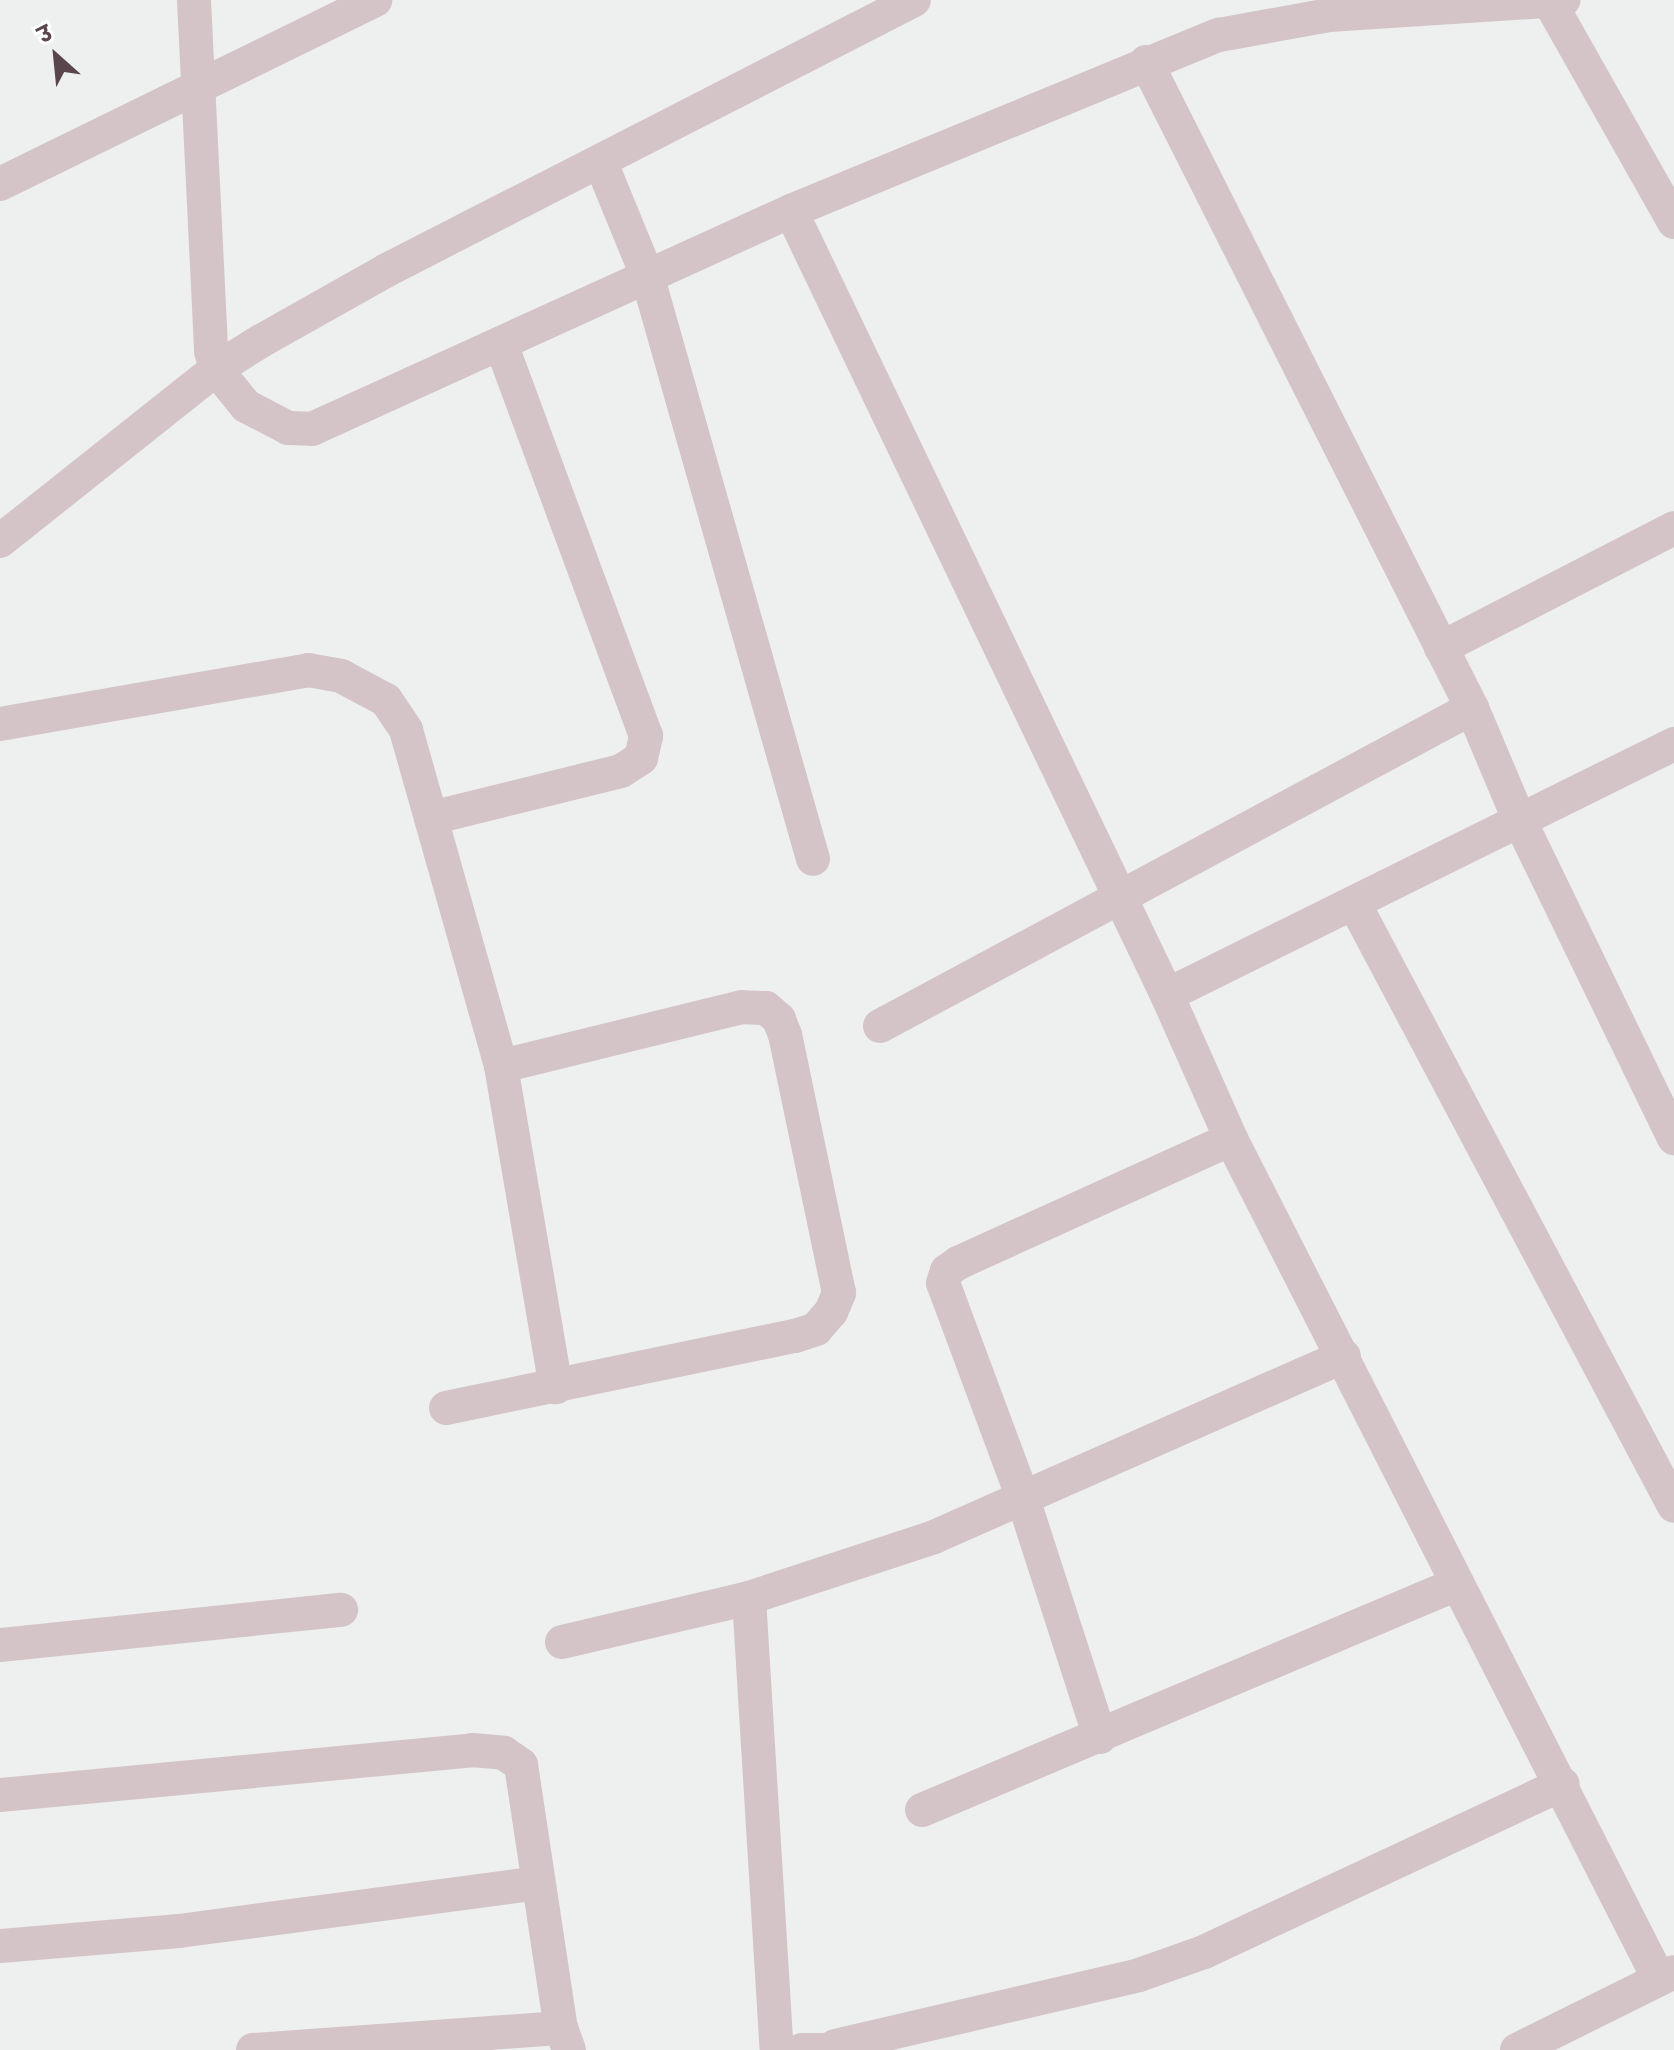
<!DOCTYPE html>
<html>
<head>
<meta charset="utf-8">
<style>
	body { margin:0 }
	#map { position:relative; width:1674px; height:2050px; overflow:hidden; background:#edf0ee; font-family:Poppins,"Noto Sans Devanagari",sans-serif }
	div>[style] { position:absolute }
	.minor>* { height:34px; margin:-17px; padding:0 17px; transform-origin:17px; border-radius:17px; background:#d4c4c7 }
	span { translate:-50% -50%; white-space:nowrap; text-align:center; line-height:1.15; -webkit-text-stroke:6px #fff; paint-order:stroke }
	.north { position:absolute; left:16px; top:16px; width:80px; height:80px; -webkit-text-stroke:6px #fff; paint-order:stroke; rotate:333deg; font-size:22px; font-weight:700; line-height:32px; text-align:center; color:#5a464a }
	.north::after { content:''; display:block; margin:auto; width:28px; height:36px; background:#5a464a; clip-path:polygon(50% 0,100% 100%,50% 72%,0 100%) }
</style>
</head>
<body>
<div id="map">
	<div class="minor">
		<i style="left:194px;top:0;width:351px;rotate:87.2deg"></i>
		<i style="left:211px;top:351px;width:19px;rotate:74deg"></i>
		<i style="left:216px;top:369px;width:48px;rotate:51deg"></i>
		<i style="left:246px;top:406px;width:47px;rotate:27.6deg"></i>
		<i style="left:288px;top:428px;width:24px;rotate:2deg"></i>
		<i style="left:312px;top:429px;width:526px;rotate:-24.47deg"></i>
		<i style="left:791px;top:211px;width:463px;rotate:-22.4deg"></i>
		<i style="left:1219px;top:35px;width:112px;rotate:-10.3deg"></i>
		<i style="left:1329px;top:15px;width:235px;rotate:-3.7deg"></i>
		<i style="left:1549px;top:1px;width:254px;rotate:60.5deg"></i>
		<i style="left:1146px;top:62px;width:724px;rotate:63.22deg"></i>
		<i style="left:1472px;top:708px;width:118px;rotate:67.1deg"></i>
		<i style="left:1518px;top:817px;width:357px;rotate:64.1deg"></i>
		<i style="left:601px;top:163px;width:121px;rotate:67.7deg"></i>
		<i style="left:647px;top:275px;width:607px;rotate:74.13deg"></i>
		<i style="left:0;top:184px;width:418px;rotate:-26.1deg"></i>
		<i style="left:791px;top:211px;width:870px;rotate:64.38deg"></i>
		<i style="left:1167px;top:995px;width:158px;rotate:66deg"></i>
		<i style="left:1231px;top:1139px;width:943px;rotate:63deg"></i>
		<i style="left:0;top:541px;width:276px;rotate:-38.5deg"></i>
		<i style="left:216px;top:369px;width:53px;rotate:-31.9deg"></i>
		<i style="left:261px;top:341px;width:145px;rotate:-29.4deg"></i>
		<i style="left:387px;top:270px;width:592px;rotate:-27.13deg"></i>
		<i style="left:1441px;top:648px;width:262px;rotate:-27.2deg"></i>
		<i style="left:0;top:724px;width:313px;rotate:-9.9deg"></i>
		<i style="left:308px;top:670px;width:34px;rotate:10deg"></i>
		<i style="left:341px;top:676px;width:51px;rotate:28.1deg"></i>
		<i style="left:386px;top:700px;width:36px;rotate:56deg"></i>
		<i style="left:406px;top:730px;width:349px;rotate:74.2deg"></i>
		<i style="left:501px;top:1066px;width:326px;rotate:80.3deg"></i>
		<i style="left:431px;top:818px;width:196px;rotate:-13.9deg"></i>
		<i style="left:621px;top:771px;width:24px;rotate:-33deg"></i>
		<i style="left:641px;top:758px;width:23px;rotate:-77deg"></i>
		<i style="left:646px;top:736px;width:418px;rotate:-110.3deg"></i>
		<i style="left:1355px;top:905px;width:680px;rotate:62.04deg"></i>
		<i style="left:1167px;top:995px;width:566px;rotate:-26.34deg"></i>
		<i style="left:880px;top:1026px;width:672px;rotate:-28.24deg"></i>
		<i style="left:446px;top:1408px;width:356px;rotate:-11.7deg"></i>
		<i style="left:795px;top:1336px;width:22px;rotate:-18deg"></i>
		<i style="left:816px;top:1329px;width:23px;rotate:-49deg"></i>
		<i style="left:831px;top:1312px;width:21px;rotate:-67deg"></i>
		<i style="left:839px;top:1293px;width:264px;rotate:-101.8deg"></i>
		<i style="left:785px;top:1035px;width:17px;rotate:-111deg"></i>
		<i style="left:779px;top:1019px;width:17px;rotate:-140deg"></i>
		<i style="left:766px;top:1008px;width:24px;rotate:-178deg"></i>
		<i style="left:742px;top:1007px;width:248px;rotate:166.2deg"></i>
		<i style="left:749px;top:1598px;width:453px;rotate:86.5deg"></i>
		<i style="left:562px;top:1642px;width:192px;rotate:-13.2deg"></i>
		<i style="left:749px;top:1598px;width:195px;rotate:-18.2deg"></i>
		<i style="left:934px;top:1537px;width:448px;rotate:-23.8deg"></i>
		<i style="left:0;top:1645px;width:343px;rotate:-5.9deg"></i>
		<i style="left:1100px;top:1737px;width:251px;rotate:-107.9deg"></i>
		<i style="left:1023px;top:1498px;width:229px;rotate:-110.4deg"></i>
		<i style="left:943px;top:1283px;width:13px;rotate:-72deg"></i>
		<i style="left:947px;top:1271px;width:14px;rotate:-36deg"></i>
		<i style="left:958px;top:1263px;width:300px;rotate:-24.4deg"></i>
		<i style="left:0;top:1795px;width:474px;rotate:-5.4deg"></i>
		<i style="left:472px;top:1750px;width:32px;rotate:5deg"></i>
		<i style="left:504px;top:1753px;width:21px;rotate:35deg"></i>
		<i style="left:521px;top:1765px;width:266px;rotate:81.4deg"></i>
		<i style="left:561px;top:2028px;width:23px;rotate:70deg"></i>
		<i style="left:922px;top:1810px;width:581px;rotate:-22.9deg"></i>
		<i style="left:0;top:1946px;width:180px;rotate:-4.8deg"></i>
		<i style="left:179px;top:1931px;width:362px;rotate:-7.6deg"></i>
		<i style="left:835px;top:2046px;width:312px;rotate:-13.1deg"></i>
		<i style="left:1139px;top:1975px;width:69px;rotate:-19.5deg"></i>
		<i style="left:1204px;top:1952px;width:396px;rotate:-25.1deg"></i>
		<i style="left:253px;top:2050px;width:309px;rotate:-4.1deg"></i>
		<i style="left:802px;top:2050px;width:33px"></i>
		<i style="left:1517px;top:2050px;width:175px;rotate:-26.4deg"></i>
	</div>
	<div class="north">उ</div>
</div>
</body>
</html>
